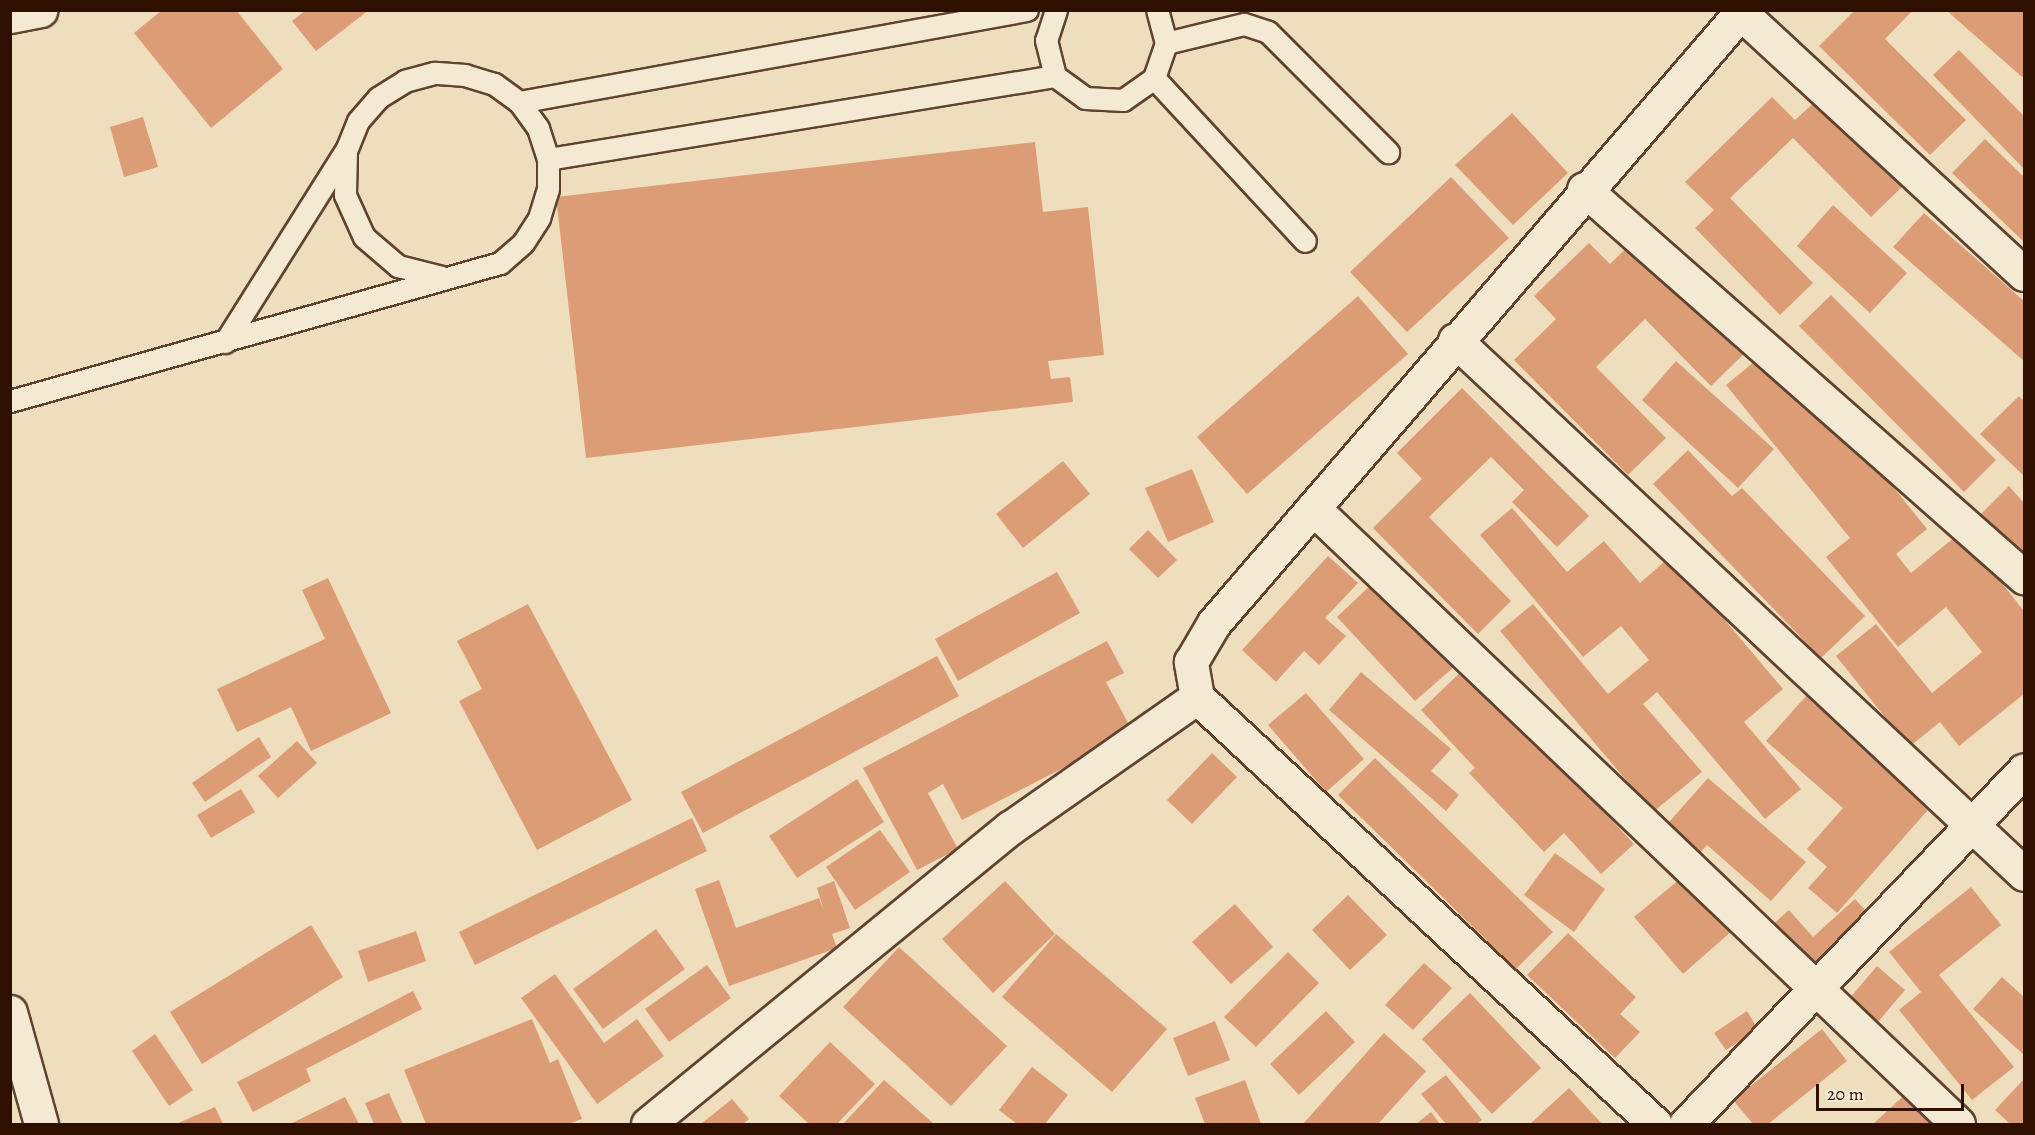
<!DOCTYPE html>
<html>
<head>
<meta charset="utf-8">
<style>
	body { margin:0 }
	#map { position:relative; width:2035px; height:1135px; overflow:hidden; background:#eedebd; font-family:Alegreya,serif }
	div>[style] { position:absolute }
	.building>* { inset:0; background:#dc9d76 }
	.roads { filter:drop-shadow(2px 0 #5f432f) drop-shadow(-2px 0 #5f432f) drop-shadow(0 2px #5f432f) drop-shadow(0 -2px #5f432f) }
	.lane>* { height:21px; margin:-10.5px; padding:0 10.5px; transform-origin:10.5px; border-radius:10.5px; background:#f4ead4 }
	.street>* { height:33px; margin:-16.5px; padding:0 16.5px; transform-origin:16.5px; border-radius:16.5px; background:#f4ead4 }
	span { translate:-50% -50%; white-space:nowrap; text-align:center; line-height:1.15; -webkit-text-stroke:5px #f4ead4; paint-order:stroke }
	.frame { position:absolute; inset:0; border:12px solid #2f0f00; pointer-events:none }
	.scale { position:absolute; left:1816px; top:1084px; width:148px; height:27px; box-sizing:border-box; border:3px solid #2f0f00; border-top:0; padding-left:8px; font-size:18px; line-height:21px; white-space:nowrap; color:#2f0f00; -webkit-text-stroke:4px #f4ead4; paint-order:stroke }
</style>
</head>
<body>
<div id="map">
	<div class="building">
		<i style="clip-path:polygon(162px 10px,236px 10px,283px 69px,211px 128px,134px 33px)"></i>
		<i style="clip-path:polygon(306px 10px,369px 10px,316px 51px,292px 21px)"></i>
		<i style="clip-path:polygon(1855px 10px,1913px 10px,1885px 39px,1966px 120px,1930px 155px,1819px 46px)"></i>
		<i style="clip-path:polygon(1946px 10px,2024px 10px,2024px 74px,2022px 77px)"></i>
		<i style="clip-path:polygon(1959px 50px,2024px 116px,2024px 169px,1933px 75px)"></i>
		<i style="clip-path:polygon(1772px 97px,1795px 120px,1820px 97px,1905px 184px,1871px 217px,1793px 138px,1730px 198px,1813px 283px,1780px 315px,1695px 228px,1714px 210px,1685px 182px)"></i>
		<i style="clip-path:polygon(1512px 113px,1568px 173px,1513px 225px,1455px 165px)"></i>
		<i style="clip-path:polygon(143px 117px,158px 167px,124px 177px,110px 127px)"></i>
		<i style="clip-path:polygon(1985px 139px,2024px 177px,2024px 242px,1952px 173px)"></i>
		<i style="clip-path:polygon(1035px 142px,1043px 212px,1088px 207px,1104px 355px,1048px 361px,1051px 379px,1070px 377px,1073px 402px,586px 458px,556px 197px)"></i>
		<i style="clip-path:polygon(1451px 177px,1509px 238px,1407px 332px,1350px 272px)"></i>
		<i style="clip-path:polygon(1833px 205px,1907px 273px,1870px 313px,1797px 246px)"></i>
		<i style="clip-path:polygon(1924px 213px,2024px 301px,2024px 361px,1893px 247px)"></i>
		<i style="clip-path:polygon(1642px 233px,1753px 345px,1711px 386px,1645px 319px,1596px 367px,1666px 438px,1628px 475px,1514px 360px,1556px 319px,1534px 296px,1589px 243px,1610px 264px)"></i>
		<i style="clip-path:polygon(1831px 295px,1996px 460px,1964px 492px,1799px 326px)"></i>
		<i style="clip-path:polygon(1358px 296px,1408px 354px,1247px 494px,1197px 437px)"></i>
		<i style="clip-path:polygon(1777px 343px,1927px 529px,1896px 554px,1911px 573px,1961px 532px,2024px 611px,2024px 694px,1959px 746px,1940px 722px,1909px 747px,1836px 656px,1876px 624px,1932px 693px,1982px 652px,1946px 607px,1898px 647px,1826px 557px,1850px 538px,1726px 385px)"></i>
		<i style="clip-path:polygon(1676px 361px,1774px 449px,1738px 488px,1642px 400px)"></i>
		<i style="clip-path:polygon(1462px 388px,1589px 516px,1557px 547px,1512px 502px,1524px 490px,1491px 457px,1429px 517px,1511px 601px,1478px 634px,1373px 528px,1422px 479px,1397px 453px)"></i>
		<i style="clip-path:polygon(2019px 396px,2024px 401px,2024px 476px,1980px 434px)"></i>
		<i style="clip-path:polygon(1688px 450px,1732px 496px,1742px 488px,1865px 616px,1821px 658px,1653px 484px)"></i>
		<i style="clip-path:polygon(1063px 461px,1090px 494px,1023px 548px,996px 514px)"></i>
		<i style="clip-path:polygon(1192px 469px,1214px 522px,1168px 542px,1145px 488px)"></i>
		<i style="clip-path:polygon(2009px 486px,2024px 503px,2024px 561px,1979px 516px)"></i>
		<i style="clip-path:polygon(1512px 508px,1567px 572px,1604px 541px,1640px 583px,1671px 556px,1783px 689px,1744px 722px,1801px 789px,1765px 819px,1657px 692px,1643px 704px,1702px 772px,1653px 812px,1500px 631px,1533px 604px,1608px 694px,1649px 660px,1621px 626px,1583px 657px,1480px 535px)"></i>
		<i style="clip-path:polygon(1148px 530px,1177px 560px,1158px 578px,1129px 549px)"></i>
		<i style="clip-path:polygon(1328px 556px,1358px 583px,1325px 618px,1346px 636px,1319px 665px,1304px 651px,1276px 682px,1242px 650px)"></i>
		<i style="clip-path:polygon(1057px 572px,1080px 613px,958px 681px,935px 639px)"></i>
		<i style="clip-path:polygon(328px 578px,391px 713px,311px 751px,291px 707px,237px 732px,217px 689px,325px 639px,302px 590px)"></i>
		<i style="clip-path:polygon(1376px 580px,1455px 666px,1415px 701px,1337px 617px)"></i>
		<i style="clip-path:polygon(528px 604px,632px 800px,537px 850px,459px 701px,482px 689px,457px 641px)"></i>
		<i style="clip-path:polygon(1107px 641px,1124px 673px,1106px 682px,1133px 732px,962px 820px,943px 784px,928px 793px,958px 849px,917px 870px,863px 768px)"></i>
		<i style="clip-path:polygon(937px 656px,959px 696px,703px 833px,681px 792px)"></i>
		<i style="clip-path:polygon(1467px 666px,1634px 844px,1601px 874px,1564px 833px,1544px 852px,1469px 773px,1475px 768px,1421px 710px)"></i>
		<i style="clip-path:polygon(1361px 672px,1451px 749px,1431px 771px,1459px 795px,1446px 811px,1329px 710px)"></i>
		<i style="clip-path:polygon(1306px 693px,1364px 759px,1326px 792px,1268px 725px)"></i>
		<i style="clip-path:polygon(1807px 695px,1935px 802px,1837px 913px,1808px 888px,1827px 867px,1807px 849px,1843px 808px,1766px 741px)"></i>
		<i style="clip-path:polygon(259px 737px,271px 757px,205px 802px,192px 783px)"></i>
		<i style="clip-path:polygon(297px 741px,317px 763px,278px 798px,258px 776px)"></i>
		<i style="clip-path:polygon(1212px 753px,1237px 777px,1192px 824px,1167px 800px)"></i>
		<i style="clip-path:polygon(1375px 758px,1553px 932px,1516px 969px,1338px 795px)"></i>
		<i style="clip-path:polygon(1708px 778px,1806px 862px,1771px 901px,1707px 845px,1695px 859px,1662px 830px)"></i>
		<i style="clip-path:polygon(857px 779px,884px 822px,797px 878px,769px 836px)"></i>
		<i style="clip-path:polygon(241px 789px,255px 812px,211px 838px,197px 815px)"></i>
		<i style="clip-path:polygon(692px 818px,707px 851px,475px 965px,459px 932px)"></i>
		<i style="clip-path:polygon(880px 830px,910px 872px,855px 910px,826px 867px)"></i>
		<i style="clip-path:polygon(1555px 853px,1605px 889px,1574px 932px,1524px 895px)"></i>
		<i style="clip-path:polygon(1686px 874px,1734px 929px,1683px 974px,1634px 917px)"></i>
		<i style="clip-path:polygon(719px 880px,736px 928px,819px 898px,824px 911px,817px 888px,834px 881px,850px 928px,832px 934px,837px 948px,729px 986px,695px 889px)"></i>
		<i style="clip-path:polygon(1005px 881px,1055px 934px,993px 993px,942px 939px)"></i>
		<i style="clip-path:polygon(1971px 887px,2001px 925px,1939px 975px,2014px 1067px,1972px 1100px,1899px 1010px,1921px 992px,1889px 952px)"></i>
		<i style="clip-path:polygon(1348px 895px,1387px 935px,1350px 970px,1312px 930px)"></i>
		<i style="clip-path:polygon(1855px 899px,1877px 923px,1816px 977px,1770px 927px,1789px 910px,1813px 937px)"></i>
		<i style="clip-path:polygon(1235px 904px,1273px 947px,1231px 984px,1192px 942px)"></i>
		<i style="clip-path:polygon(311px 925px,343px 977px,202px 1064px,170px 1012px)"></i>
		<i style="clip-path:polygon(656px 929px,685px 969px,603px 1029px,573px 989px)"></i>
		<i style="clip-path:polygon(416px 931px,426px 961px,368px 982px,358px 951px)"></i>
		<i style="clip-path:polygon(1568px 933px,1636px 997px,1620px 1014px,1640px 1032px,1615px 1058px,1527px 975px)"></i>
		<i style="clip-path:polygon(1056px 934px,1167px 1029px,1112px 1092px,1002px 997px)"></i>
		<i style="clip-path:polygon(899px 947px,1007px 1046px,951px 1106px,843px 1007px)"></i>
		<i style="clip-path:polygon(1288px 952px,1319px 983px,1256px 1047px,1224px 1017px)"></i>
		<i style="clip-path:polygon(1424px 963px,1452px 988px,1413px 1030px,1385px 1005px)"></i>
		<i style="clip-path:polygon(707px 965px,731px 998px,669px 1042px,645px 1009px)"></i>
		<i style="clip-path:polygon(1877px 966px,1905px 990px,1878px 1022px,1849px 999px)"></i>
		<i style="clip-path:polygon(555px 974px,604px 1043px,637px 1019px,664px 1056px,597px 1104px,521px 998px)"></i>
		<i style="clip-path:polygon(2002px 977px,2024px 997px,2024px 1055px,1973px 1009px)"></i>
		<i style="clip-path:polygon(413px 991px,422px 1009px,306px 1069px,311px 1081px,253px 1112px,237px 1082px)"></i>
		<i style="clip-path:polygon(1470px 993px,1541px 1068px,1492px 1114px,1422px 1039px)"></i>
		<i style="clip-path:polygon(1326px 1011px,1355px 1042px,1299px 1095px,1270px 1064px)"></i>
		<i style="clip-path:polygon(1747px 1011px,1758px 1029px,1726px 1050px,1714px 1033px)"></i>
		<i style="clip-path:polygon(532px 1019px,550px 1063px,558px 1059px,582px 1119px,568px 1124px,426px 1124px,404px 1070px)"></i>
		<i style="clip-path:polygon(1215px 1021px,1230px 1060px,1188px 1076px,1173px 1038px)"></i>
		<i style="clip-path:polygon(1822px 1029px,1847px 1061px,1768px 1124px,1753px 1124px,1733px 1100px)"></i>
		<i style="clip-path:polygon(1384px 1033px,1426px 1071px,1378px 1124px,1303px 1124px)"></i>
		<i style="clip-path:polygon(155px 1034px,193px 1090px,169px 1106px,132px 1051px)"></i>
		<i style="clip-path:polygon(830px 1042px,875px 1084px,837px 1124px,809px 1124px,779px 1096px)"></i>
		<i style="clip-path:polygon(1032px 1067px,1068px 1095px,1045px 1124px,1017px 1124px,999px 1110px)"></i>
		<i style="clip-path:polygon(1446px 1075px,1482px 1120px,1477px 1124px,1446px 1124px,1421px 1094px)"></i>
		<i style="clip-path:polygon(2024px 1079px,2024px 1124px,2010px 1124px,1995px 1110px)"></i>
		<i style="clip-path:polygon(884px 1080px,934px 1124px,843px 1124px)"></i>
		<i style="clip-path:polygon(1245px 1080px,1261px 1124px,1205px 1124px,1195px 1098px)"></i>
		<i style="clip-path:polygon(1569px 1088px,1602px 1124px,1530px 1124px)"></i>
		<i style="clip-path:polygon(1909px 1091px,1939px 1124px,1873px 1124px)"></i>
		<i style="clip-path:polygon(389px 1093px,403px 1124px,374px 1124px,365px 1103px)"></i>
		<i style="clip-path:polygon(345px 1097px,359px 1124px,290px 1124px)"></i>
		<i style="clip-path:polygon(732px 1099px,749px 1119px,743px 1124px,701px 1124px)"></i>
		<i style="clip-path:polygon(215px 1107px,223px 1124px,176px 1124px)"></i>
		<i style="clip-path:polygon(1431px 1112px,1440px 1124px,1416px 1124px)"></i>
	</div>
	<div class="roads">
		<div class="lane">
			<i style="left:1056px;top:10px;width:32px;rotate:108deg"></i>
			<i style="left:1046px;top:40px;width:37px;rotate:76deg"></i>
			<i style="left:1055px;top:76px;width:37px;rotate:36deg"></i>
			<i style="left:1085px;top:98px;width:38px;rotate:3deg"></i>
			<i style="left:1123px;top:100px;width:38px;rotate:-35deg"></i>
			<i style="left:1154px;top:78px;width:37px;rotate:-71deg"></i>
			<i style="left:1166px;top:43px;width:34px;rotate:-105deg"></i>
			<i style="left:1166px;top:43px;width:80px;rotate:-13.7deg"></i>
			<i style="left:1244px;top:24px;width:25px;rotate:18deg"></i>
			<i style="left:1268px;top:32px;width:170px;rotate:45deg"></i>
			<i style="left:1154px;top:78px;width:222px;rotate:47.2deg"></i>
			<i style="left:519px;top:102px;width:516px;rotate:-10.27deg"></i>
			<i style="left:548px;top:159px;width:514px;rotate:-9.3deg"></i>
			<i style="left:225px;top:342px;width:227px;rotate:-57.8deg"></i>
			<i style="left:10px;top:401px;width:509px;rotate:-15.73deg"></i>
			<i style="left:500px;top:263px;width:30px;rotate:-41deg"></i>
			<i style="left:523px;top:243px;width:30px;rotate:-57deg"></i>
			<i style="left:539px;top:218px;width:30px;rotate:-73deg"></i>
			<i style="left:548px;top:189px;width:30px;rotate:-90deg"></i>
			<i style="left:548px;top:159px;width:33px;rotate:-108deg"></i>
			<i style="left:538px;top:128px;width:32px;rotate:-126deg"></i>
			<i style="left:519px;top:102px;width:31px;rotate:-144deg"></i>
			<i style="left:494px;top:84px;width:30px;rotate:-163deg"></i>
			<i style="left:465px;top:75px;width:31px;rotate:-176deg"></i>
			<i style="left:434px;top:73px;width:30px;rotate:165deg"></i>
			<i style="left:405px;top:81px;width:32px;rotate:148deg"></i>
			<i style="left:378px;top:98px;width:30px;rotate:131deg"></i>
			<i style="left:358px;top:121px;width:31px;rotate:112deg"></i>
			<i style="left:346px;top:150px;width:45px;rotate:91.3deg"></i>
			<i style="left:345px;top:195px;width:46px;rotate:65.7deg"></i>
			<i style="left:364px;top:237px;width:45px;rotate:40.5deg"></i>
			<i style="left:398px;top:266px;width:45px;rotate:14deg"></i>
		</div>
		<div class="street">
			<i style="left:1741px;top:13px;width:385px;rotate:42.7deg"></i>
			<i style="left:10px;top:16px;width:31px;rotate:-11deg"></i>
			<i style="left:1584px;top:189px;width:587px;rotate:41.41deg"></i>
			<i style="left:1455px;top:340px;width:780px;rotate:43.18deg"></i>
			<i style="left:1313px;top:508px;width:892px;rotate:43.68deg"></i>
			<i style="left:10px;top:1012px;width:116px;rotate:74.5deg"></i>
			<i style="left:648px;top:1124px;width:468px;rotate:-39.3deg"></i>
			<i style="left:1010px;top:828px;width:228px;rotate:-35deg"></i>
			<i style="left:1655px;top:1124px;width:626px;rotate:-137.01deg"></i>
			<i style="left:1197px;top:697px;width:36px;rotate:-100deg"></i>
			<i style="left:1191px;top:662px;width:45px;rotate:-59.5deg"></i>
			<i style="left:1214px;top:623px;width:810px;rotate:-49.21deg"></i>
			<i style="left:1686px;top:1124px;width:489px;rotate:-46.3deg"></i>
		</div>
	</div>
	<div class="frame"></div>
	<div class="scale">20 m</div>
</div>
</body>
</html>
